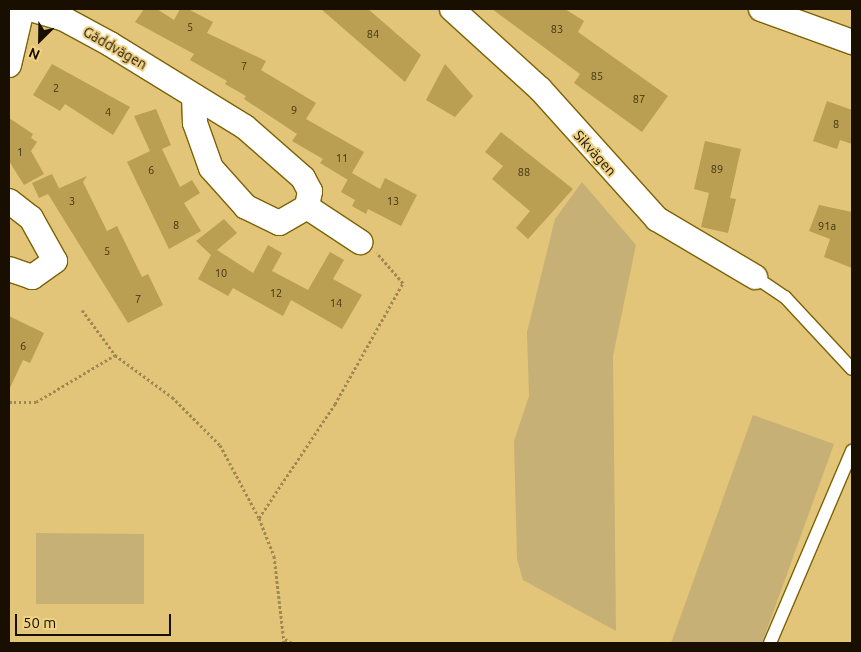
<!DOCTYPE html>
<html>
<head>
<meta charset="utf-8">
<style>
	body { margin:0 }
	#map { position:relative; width:861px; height:652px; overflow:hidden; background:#e2c578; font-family:Ubuntu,sans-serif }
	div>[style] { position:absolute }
	.green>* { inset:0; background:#c7b075 }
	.building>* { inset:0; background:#ba9e51 }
	.path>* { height:3px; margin-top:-1.5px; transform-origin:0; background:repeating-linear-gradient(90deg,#a08951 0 2.5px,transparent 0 5px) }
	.roads { filter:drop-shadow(1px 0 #7d6206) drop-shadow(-1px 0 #7d6206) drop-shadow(0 1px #7d6206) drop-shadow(0 -1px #7d6206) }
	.lane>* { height:12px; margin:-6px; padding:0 6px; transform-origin:6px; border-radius:6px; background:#fff }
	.street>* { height:24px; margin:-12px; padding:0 12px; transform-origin:12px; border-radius:12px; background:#fff }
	span { translate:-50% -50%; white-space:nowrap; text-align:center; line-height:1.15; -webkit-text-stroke:4px #efd284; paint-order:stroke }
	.number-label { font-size:11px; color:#403314 }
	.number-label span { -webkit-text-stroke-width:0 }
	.street-label { font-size:14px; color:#180f00 }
	.frame { position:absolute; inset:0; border:10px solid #180f00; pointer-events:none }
	.north { position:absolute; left:15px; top:15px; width:50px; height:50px; -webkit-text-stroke:4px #efd284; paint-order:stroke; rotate:203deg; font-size:14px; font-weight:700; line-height:20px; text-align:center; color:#180f00 }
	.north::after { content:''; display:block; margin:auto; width:18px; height:22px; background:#180f00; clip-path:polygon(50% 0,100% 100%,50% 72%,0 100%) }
	.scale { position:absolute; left:15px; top:614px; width:156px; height:22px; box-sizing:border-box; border:2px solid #180f00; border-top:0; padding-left:6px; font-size:15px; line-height:18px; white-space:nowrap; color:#180f00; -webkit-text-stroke:4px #efd284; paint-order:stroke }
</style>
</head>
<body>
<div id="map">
	<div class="green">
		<i style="clip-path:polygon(582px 182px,636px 245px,613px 356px,616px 631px,523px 580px,517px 559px,514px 441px,529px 396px,527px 332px,555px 219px)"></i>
		<i style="clip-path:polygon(753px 415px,834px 444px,762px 643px,671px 643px)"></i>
		<i style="clip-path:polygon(36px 533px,144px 534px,144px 604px,36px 604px)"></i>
	</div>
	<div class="building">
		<i style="clip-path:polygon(144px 9px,157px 9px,174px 20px,180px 9px,188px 9px,213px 22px,207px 33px,266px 61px,261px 70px,316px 103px,306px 119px,364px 152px,352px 173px,380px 189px,385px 178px,417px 195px,401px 226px,368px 209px,366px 214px,352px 206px,355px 200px,341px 192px,350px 175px,348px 180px,320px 163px,323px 159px,292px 141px,297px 134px,244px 99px,246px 96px,225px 84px,227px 81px,190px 60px,194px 54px,135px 22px)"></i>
		<i style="clip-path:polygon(321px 9px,368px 9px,421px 55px,405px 82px)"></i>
		<i style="clip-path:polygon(492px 9px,565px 9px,584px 21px,578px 32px,668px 96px,642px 132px,574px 83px,580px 74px)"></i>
		<i style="clip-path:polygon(52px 64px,130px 107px,113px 135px,65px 104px,60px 111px,33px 95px)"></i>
		<i style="clip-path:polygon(445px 64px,473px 96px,455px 117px,426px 100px)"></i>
		<i style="clip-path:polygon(827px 101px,852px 110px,852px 144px,840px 140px,837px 149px,813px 141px)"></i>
		<i style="clip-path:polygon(156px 109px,171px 145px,162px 149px,180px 187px,192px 180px,200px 193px,184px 203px,201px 231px,169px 249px,127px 162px,150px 151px,134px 116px)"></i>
		<i style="clip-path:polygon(9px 118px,33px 134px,31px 138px,37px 142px,31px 151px,44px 174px,24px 185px,9px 161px)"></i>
		<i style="clip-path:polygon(501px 132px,573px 189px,528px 239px,516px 228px,530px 211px,492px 179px,503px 166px,485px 152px)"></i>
		<i style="clip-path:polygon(705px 141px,741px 149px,730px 198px,736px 199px,728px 233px,701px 227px,709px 193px,694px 189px)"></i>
		<i style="clip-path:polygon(52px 174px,59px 188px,53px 191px,87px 176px,83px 182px,107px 231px,117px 226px,142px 277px,148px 274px,163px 305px,128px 323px,48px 194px,39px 198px,32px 183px)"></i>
		<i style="clip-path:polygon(819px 205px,852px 212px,852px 268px,824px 257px,830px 239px,809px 231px)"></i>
		<i style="clip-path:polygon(224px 219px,237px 233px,217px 250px,253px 273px,268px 245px,282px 253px,272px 271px,308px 290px,330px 252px,344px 260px,333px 279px,362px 295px,342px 329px,291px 300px,283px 316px,233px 288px,228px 296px,198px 279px,211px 255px,196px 241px)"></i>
		<i style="clip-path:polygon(9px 316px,44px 333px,30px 363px,23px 360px,9px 390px)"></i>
	</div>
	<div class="path">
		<i style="left:82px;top:310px;width:56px;rotate:53.7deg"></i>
		<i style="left:9px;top:402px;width:27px"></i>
		<i style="left:36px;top:402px;width:92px;rotate:-30.7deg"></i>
		<i style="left:115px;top:355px;width:71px;rotate:36.4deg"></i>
		<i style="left:172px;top:397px;width:68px;rotate:45deg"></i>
		<i style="left:220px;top:445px;width:83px;rotate:61.9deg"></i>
		<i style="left:259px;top:518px;width:41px;rotate:68.5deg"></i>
		<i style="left:274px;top:556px;width:88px;rotate:83.4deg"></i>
		<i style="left:259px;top:518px;width:137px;rotate:-56.3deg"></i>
		<i style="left:335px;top:404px;width:139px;rotate:-60.7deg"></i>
		<i style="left:403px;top:283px;width:40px;rotate:-131deg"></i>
		<i style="left:285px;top:639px;width:8px;rotate:30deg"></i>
	</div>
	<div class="roads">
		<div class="lane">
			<i style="left:755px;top:277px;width:36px;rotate:34deg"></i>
			<i style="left:785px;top:297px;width:98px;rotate:47.1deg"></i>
			<i style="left:770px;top:643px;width:209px;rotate:-66.9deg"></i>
		</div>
		<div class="street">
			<i style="left:30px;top:9px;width:35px;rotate:16deg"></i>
			<i style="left:64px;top:19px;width:52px;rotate:28.5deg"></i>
			<i style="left:110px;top:44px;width:158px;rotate:31.6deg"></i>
			<i style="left:245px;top:127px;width:77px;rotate:41.3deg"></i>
			<i style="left:303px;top:178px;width:15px;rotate:62deg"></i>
			<i style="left:310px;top:191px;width:16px;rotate:101deg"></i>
			<i style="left:307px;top:207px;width:32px;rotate:150deg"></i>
			<i style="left:279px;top:223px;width:37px;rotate:-154deg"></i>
			<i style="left:246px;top:207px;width:52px;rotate:-131.9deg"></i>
			<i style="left:211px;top:168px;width:48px;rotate:-109.6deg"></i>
			<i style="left:195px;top:123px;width:25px;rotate:-92deg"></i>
			<i style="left:452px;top:9px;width:119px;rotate:42.3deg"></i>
			<i style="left:540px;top:89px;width:175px;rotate:48deg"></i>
			<i style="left:657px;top:219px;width:114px;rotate:30.6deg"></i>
			<i style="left:761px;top:9px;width:97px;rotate:19.9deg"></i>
			<i style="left:9px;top:65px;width:57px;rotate:-76.9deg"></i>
			<i style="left:9px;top:201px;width:28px;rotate:38deg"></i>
			<i style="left:31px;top:218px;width:49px;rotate:60.8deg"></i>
			<i style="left:55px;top:261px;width:28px;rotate:145deg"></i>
			<i style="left:32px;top:277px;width:24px;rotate:-161deg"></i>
			<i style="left:307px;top:207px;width:64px;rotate:33.4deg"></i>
		</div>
	</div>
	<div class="number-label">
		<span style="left:190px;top:27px">5</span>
		<span style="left:557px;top:29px">83</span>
		<span style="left:373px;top:34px">84</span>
		<span style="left:244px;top:66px">7</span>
		<span style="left:597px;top:76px">85</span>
		<span style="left:56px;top:88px">2</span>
		<span style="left:639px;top:99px">87</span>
		<span style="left:294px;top:110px">9</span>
		<span style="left:108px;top:112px">4</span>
		<span style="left:836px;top:124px">8</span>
		<span style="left:20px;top:152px">1</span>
		<span style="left:342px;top:158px">11</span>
		<span style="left:717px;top:169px">89</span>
		<span style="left:151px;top:170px">6</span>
		<span style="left:524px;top:172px">88</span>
		<span style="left:72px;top:201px">3</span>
		<span style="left:393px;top:201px">13</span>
		<span style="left:176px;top:225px">8</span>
		<span style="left:827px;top:226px">91a</span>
		<span style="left:107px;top:251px">5</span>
		<span style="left:221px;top:273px">10</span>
		<span style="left:276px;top:293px">12</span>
		<span style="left:138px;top:299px">7</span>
		<span style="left:336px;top:303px">14</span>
		<span style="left:23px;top:346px">6</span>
	</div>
	<div class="street-label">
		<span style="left:115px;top:48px;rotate:30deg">Gäddvägen</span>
		<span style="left:595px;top:153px;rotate:48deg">Sikvägen</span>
	</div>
	<div class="frame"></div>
	<div class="north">N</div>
	<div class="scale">50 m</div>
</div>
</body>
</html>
